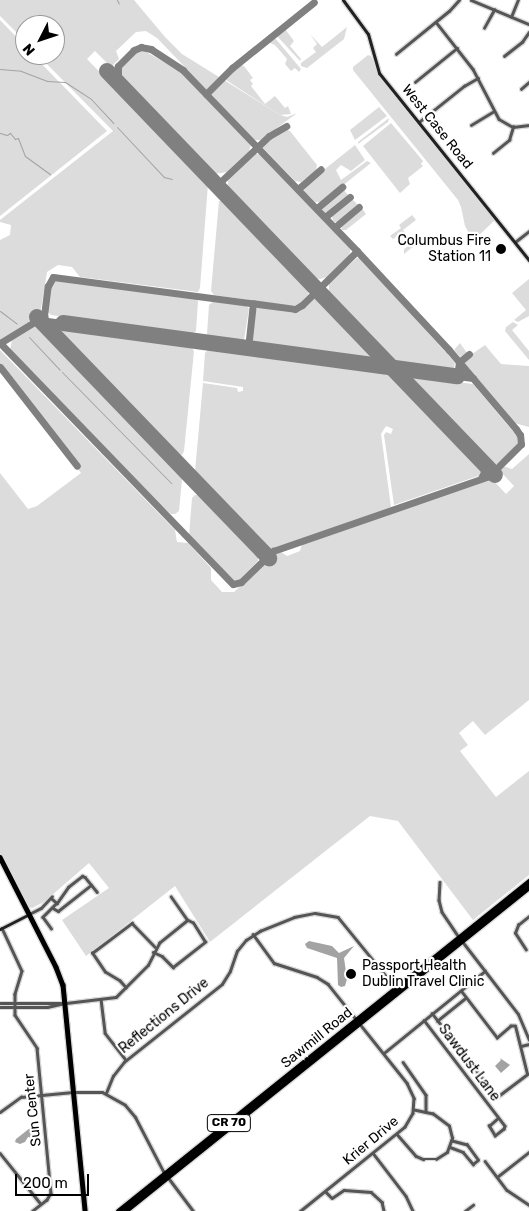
<!DOCTYPE html>
<html>
<head>
<meta charset="utf-8">
<style>
	body { margin:0 }
	#map { position:relative; width:529px; height:1211px; overflow:hidden; background:#fff; font-family:Rubik,sans-serif }
	div>[style] { position:absolute }
	.green>* { inset:0; background:#dcdcdc }
	.water>* { inset:0; background:#a3a3a3 }
	.stream>* { height:1px; margin:-0.5px; padding:0 0.5px; transform-origin:0.5px; border-radius:0.5px; background:#a3a3a3 }
	.taxiway>* { height:7px; margin:-3.5px; padding:0 3.5px; transform-origin:3.5px; border-radius:3.5px; background:#808080 }
	.runway>* { height:16px; margin:-8px; padding:0 8px; transform-origin:8px; border-radius:8px; background:#808080 }
	.roads { filter:drop-shadow(1px 0 #dbdbdb) drop-shadow(-1px 0 #dbdbdb) drop-shadow(0 1px #dbdbdb) drop-shadow(0 -1px #dbdbdb) }
	.minor>* { height:2.5px; margin:-1.25px; padding:0 1.25px; transform-origin:1.25px; border-radius:1.25px; background:#555 }
	.tertiary>* { height:3px; margin:-1.5px; padding:0 1.5px; transform-origin:1.5px; border-radius:1.5px; background:#555 }
	.secondary>* { height:3px; margin:-1.5px; padding:0 1.5px; transform-origin:1.5px; border-radius:1.5px; background:#222 }
	.primary>* { height:4.5px; margin:-2.25px; padding:0 2.25px; transform-origin:2.25px; border-radius:2.25px; background:#000 }
	.dots>* { width:14px; height:14px; translate:-50% -50%; box-sizing:border-box; border:2px solid #fff; border-radius:50% }
	span { translate:-50% -50%; white-space:nowrap; text-align:center; line-height:1.15; -webkit-text-stroke:4.5px #fff; paint-order:stroke }
	.shield-label span { padding:1px 4px; background:#fff; border:1px solid; border-radius:4px; -webkit-text-stroke-width:0 }
	.shield-label { font-size:12px; color:#000; font-weight:700 }
	.street-label { font-size:14px; color:#000 }
	.poi-label { font-size:14px; color:#000 }
	.right { translate:-100% -50%; text-align:right }
	.left { translate:0 -50%; text-align:left }
	.north { position:absolute; left:15px; top:15px; width:50px; height:50px; box-sizing:border-box; background:#fff; border:1px solid #999; border-radius:50%; rotate:229deg; font-size:14px; font-weight:700; line-height:20px; text-align:center; color:#000 }
	.north::after { content:''; display:block; margin:auto; width:18px; height:22px; background:#000; clip-path:polygon(50% 0,100% 100%,50% 72%,0 100%) }
	.scale { position:absolute; left:15px; top:1174px; width:74px; height:22px; box-sizing:border-box; border:2px solid #000; border-top:0; padding-left:6px; font-size:15px; line-height:18px; white-space:nowrap; color:#000; -webkit-text-stroke:4px #fff; paint-order:stroke }
</style>
</head>
<body>
<div id="map">
	<div class="green">
		<i style="clip-path:polygon(0 0,134px 0,165px 37px,182px 54px,280px 115px,287px 117px,297px 113px,261px 140px,255px 140px,157px 38px,146px 31px,136px 32px,116px 51px,119px 59px,111px 67px,95px 51px,87px 59px,208px 184px,200px 288px,198px 292px,80px 277px,72px 267px,58px 265px,47px 272px,40px 315px,0 340px,0 240px,10px 235px,11px 225px,0 222px,0 220px,113px 131px,38px 55px,55px 55px,55px 25px,25px 25px,25px 41px,0 16px)"></i>
		<i style="clip-path:polygon(0 20px,25px 46px,25px 55px,33px 55px,107px 131px,0 216px)"></i>
		<i style="clip-path:polygon(347px 27px,344px 39px,307px 68px,301px 66px,301px 63px,316px 52px,313px 48px,317px 44px,310px 34px,322px 47px)"></i>
		<i style="clip-path:polygon(285px 29px,294px 41px,290px 46px,301px 59px,300px 61px,277px 36px)"></i>
		<i style="clip-path:polygon(275px 38px,301px 69px,299px 72px,295px 68px,291px 71px,285px 64px,287px 59px,275px 45px,270px 43px)"></i>
		<i style="clip-path:polygon(143px 50px,181px 72px,251px 144px,249px 151px,227px 172px,214px 174px,122px 79px,122px 66px,137px 51px)"></i>
		<i style="clip-path:polygon(368px 55px,371px 56px,380px 76px,495px 220px,476px 238px,471px 237px,465px 226px,461px 207px,458px 200px,353px 70px,353px 67px)"></i>
		<i style="clip-path:polygon(240px 65px,244px 66px,253px 78px,250px 80px,253px 84px,251px 86px,265px 104px,275px 96px,285px 108px,288px 106px,291px 114px,280px 115px,226px 80px)"></i>
		<i style="clip-path:polygon(379px 107px,387px 116px,355px 140px,350px 130px)"></i>
		<i style="clip-path:polygon(389px 118px,388px 122px,358px 144px,358px 142px)"></i>
		<i style="clip-path:polygon(391px 123px,423px 161px,421px 164px,423px 166px,408px 178px,410px 184px,400px 193px,363px 146px)"></i>
		<i style="clip-path:polygon(285px 129px,290px 131px,317px 165px,316px 171px,301px 182px,295px 181px,263px 148px,265px 143px,270px 137px)"></i>
		<i style="clip-path:polygon(355px 145px,365px 160px,351px 171px,341px 165px,336px 170px,341px 180px,367px 161px,371px 163px,322px 202px,315px 202px,304px 191px,305px 185px)"></i>
		<i style="clip-path:polygon(254px 154px,260px 154px,351px 248px,349px 255px,327px 277px,320px 279px,314px 278px,228px 189px,228px 181px,232px 176px)"></i>
		<i style="clip-path:polygon(342px 188px,349px 196px,328px 213px,325px 213px,322px 209px,322px 205px)"></i>
		<i style="clip-path:polygon(351px 198px,358px 205px,338px 222px,334px 222px,331px 215px)"></i>
		<i style="clip-path:polygon(219px 201px,223px 201px,309px 289px,308px 295px,299px 304px,292px 306px,214px 295px,211px 291px)"></i>
		<i style="clip-path:polygon(361px 207px,366px 214px,346px 230px,342px 230px,341px 224px)"></i>
		<i style="clip-path:polygon(412px 215px,416px 220px,403px 230px,415px 245px,404px 254px,404px 249px,411px 244px,401px 233px,393px 239px,390px 236px,401px 228px,399px 225px)"></i>
		<i style="clip-path:polygon(357px 258px,360px 258px,451px 358px,455px 363px,454px 368px,448px 370px,394px 361px,329px 293px,329px 282px)"></i>
		<i style="clip-path:polygon(529px 279px,529px 316px,518px 322px,514px 320px,526px 310px,512px 293px)"></i>
		<i style="clip-path:polygon(55px 280px,195px 298px,198px 301px,196px 331px,192px 334px,51px 315px,48px 312px,51px 284px)"></i>
		<i style="clip-path:polygon(318px 298px,374px 356px,371px 359px,254px 343px,251px 339px,255px 310px,259px 307px,296px 312px,312px 299px)"></i>
		<i style="clip-path:polygon(214px 301px,246px 305px,249px 309px,244px 340px,210px 338px,207px 334px,209px 305px)"></i>
		<i style="clip-path:polygon(513px 322px,518px 325px,512px 330px,529px 351px,529px 360px,505px 331px,506px 327px)"></i>
		<i style="clip-path:polygon(34px 326px,38px 326px,180px 474px,182px 479px,179px 511px,175px 514px,171px 514px,156px 501px,10px 350px,12px 340px)"></i>
		<i style="clip-path:polygon(61px 328px,189px 345px,194px 351px,184px 451px,182px 455px,176px 453px,58px 331px)"></i>
		<i style="clip-path:polygon(460px 343px,467px 353px,460px 357px,454px 350px)"></i>
		<i style="clip-path:polygon(485px 345px,501px 364px,529px 366px,529px 427px,514px 423px,465px 365px,465px 359px)"></i>
		<i style="clip-path:polygon(209px 349px,389px 373px,482px 469px,481px 475px,394px 505px,384px 435px,386px 432px,391px 434px,393px 429px,386px 426px,381px 434px,391px 507px,273px 549px,265px 547px,195px 471px,203px 383px,237px 388px,238px 392px,243px 391px,243px 387px,203px 381px,205px 353px)"></i>
		<i style="clip-path:polygon(0 350px,175px 530px,177px 542px,188px 543px,211px 568px,211px 580px,222px 592px,234px 592px,273px 555px,281px 552px,287px 556px,300px 551px,302px 544px,491px 478px,506px 494px,514px 486px,499px 470px,503px 466px,512px 469px,529px 454px,529px 700px,485px 735px,473px 721px,459px 733px,468px 745px,460px 751px,496px 797px,529px 771px,529px 875px,473px 920px,398px 821px,370px 816px,210px 942px,175px 886px,86px 956px,62px 920px,109px 888px,89px 863px,44px 902px,32px 908px,29px 907px,0 853px,0 473px,28px 509px,37px 506px,81px 473px,0 367px)"></i>
		<i style="clip-path:polygon(414px 377px,473px 384px,517px 436px,518px 443px,498px 464px,492px 464px,412px 379px)"></i>
		<i style="clip-path:polygon(195px 495px,199px 495px,258px 557px,258px 561px,238px 581px,232px 580px,189px 536px,192px 498px)"></i>
	</div>
	<div class="water">
		<i style="clip-path:polygon(309px 941px,332px 946px,339px 953px,354px 946px,344px 958px,347px 979px,345px 986px,341px 987px,338px 985px,337px 958px,307px 948px,305px 944px)"></i>
		<i style="clip-path:polygon(500px 1058px,510px 1065px,501px 1073px,495px 1066px,501px 1060px)"></i>
		<i style="clip-path:polygon(30px 1128px,34px 1129px,34px 1138px,28px 1137px,25px 1142px,20px 1144px,15px 1142px,16px 1139px)"></i>
	</div>
	<div class="stream">
		<i style="left:117px;top:0;width:4px;rotate:63deg"></i>
		<i style="left:0;top:69px;width:21px;rotate:5deg"></i>
		<i style="left:21px;top:71px;width:28px;rotate:21deg"></i>
		<i style="left:47px;top:81px;width:18px;rotate:3deg"></i>
		<i style="left:65px;top:82px;width:31px;rotate:33deg"></i>
		<i style="left:91px;top:99px;width:33px;rotate:47deg"></i>
		<i style="left:117px;top:127px;width:69px;rotate:46.8deg"></i>
		<i style="left:164px;top:177px;width:8px;rotate:14deg"></i>
		<i style="left:0;top:133px;width:7px;rotate:16deg"></i>
		<i style="left:7px;top:135px;width:4px;rotate:-34deg"></i>
		<i style="left:10px;top:133px;width:8px;rotate:50deg"></i>
		<i style="left:15px;top:139px;width:3px;rotate:-18deg"></i>
		<i style="left:18px;top:138px;width:19px;rotate:69deg"></i>
		<i style="left:25px;top:156px;width:31px;rotate:36deg"></i>
		<i style="left:0;top:311px;width:21px;rotate:37deg"></i>
		<i style="left:29px;top:337px;width:45px;rotate:46.8deg"></i>
		<i style="left:62px;top:372px;width:156px;rotate:45.5deg"></i>
	</div>
	<div class="taxiway">
		<i style="left:206px;top:94px;width:37px;rotate:-45deg"></i>
		<i style="left:232px;top:68px;width:105px;rotate:-38.8deg"></i>
		<i style="left:217px;top:185px;width:71px;rotate:-43.3deg"></i>
		<i style="left:269px;top:136px;width:20px;rotate:-30deg"></i>
		<i style="left:298px;top:189px;width:30px;rotate:-41deg"></i>
		<i style="left:317px;top:208px;width:33px;rotate:-40deg"></i>
		<i style="left:325px;top:217px;width:32px;rotate:-39deg"></i>
		<i style="left:335px;top:227px;width:31px;rotate:-40deg"></i>
		<i style="left:39px;top:320px;width:24px;rotate:7deg"></i>
		<i style="left:43px;top:324px;width:38px;rotate:-83deg"></i>
		<i style="left:48px;top:286px;width:10px;rotate:-61deg"></i>
		<i style="left:53px;top:277px;width:244px;rotate:7.5deg"></i>
		<i style="left:295px;top:309px;width:8px;rotate:-30deg"></i>
		<i style="left:302px;top:305px;width:77px;rotate:-44.5deg"></i>
		<i style="left:0;top:343px;width:335px;rotate:46deg"></i>
		<i style="left:233px;top:584px;width:8px;rotate:-14deg"></i>
		<i style="left:241px;top:582px;width:45px;rotate:-44.1deg"></i>
		<i style="left:273px;top:551px;width:229px;rotate:-19.1deg"></i>
		<i style="left:489px;top:476px;width:45px;rotate:-45deg"></i>
		<i style="left:521px;top:444px;width:9px;rotate:-96deg"></i>
		<i style="left:520px;top:435px;width:7px;rotate:-124deg"></i>
		<i style="left:516px;top:429px;width:104px;rotate:-130.3deg"></i>
		<i style="left:449px;top:350px;width:135px;rotate:-132.9deg"></i>
		<i style="left:357px;top:251px;width:251px;rotate:-133.9deg"></i>
		<i style="left:183px;top:70px;width:38px;rotate:-147deg"></i>
		<i style="left:151px;top:49px;width:10px;rotate:-169deg"></i>
		<i style="left:141px;top:47px;width:8px;rotate:157deg"></i>
		<i style="left:134px;top:50px;width:23px;rotate:135deg"></i>
		<i style="left:118px;top:66px;width:17px;rotate:90deg"></i>
		<i style="left:0;top:343px;width:52px;rotate:-31.5deg"></i>
		<i style="left:248px;top:348px;width:45px;rotate:-83.7deg"></i>
		<i style="left:469px;top:354px;width:13px;rotate:141deg"></i>
		<i style="left:459px;top:362px;width:14px;rotate:98deg"></i>
		<i style="left:457px;top:376px;width:16px;rotate:7deg"></i>
		<i style="left:0;top:367px;width:125px;rotate:52.1deg"></i>
		<i style="left:481px;top:478px;width:13px;rotate:-63deg"></i>
	</div>
	<div class="runway">
		<i style="left:107px;top:71px;width:560px;rotate:46.16deg"></i>
		<i style="left:37px;top:317px;width:335px;rotate:46.1deg"></i>
		<i style="left:63px;top:323px;width:398px;rotate:7.7deg"></i>
	</div>
	<div class="roads">
		<div class="minor">
			<i style="left:471px;top:0;width:63px;rotate:22.5deg"></i>
			<i style="left:511px;top:17px;width:18px;rotate:-68deg"></i>
			<i style="left:436px;top:22px;width:60px;rotate:51.8deg"></i>
			<i style="left:473px;top:69px;width:56px;rotate:62.5deg"></i>
			<i style="left:499px;top:119px;width:16px;rotate:30deg"></i>
			<i style="left:513px;top:127px;width:16px;rotate:-7deg"></i>
			<i style="left:484px;top:28px;width:21px;rotate:-61deg"></i>
			<i style="left:396px;top:54px;width:68px;rotate:-39.1deg"></i>
			<i style="left:449px;top:11px;width:15px;rotate:-48deg"></i>
			<i style="left:504px;top:56px;width:23px;rotate:-38deg"></i>
			<i style="left:522px;top:42px;width:12px;rotate:-55deg"></i>
			<i style="left:415px;top:82px;width:54px;rotate:-39deg"></i>
			<i style="left:521px;top:89px;width:11px;rotate:-41deg"></i>
			<i style="left:419px;top:122px;width:58px;rotate:-38.7deg"></i>
			<i style="left:464px;top:86px;width:16px;rotate:-30deg"></i>
			<i style="left:471px;top:125px;width:26px;rotate:-31deg"></i>
			<i style="left:493px;top:153px;width:21px;rotate:-39deg"></i>
			<i style="left:509px;top:140px;width:14px;rotate:-73deg"></i>
			<i style="left:515px;top:242px;width:18px;rotate:-38deg"></i>
			<i style="left:440px;top:882px;width:18px;rotate:93deg"></i>
			<i style="left:439px;top:900px;width:12px;rotate:76deg"></i>
			<i style="left:442px;top:912px;width:29px;rotate:56deg"></i>
			<i style="left:51px;top:898px;width:8px;rotate:40deg"></i>
			<i style="left:57px;top:903px;width:20px;rotate:135deg"></i>
			<i style="left:43px;top:917px;width:14px;rotate:54deg"></i>
			<i style="left:57px;top:903px;width:19px;rotate:-55deg"></i>
			<i style="left:68px;top:887px;width:18px;rotate:-38deg"></i>
			<i style="left:82px;top:876px;width:3px;rotate:18deg"></i>
			<i style="left:85px;top:877px;width:19px;rotate:51deg"></i>
			<i style="left:53px;top:908px;width:6px;rotate:31deg"></i>
			<i style="left:58px;top:911px;width:42px;rotate:-38.2deg"></i>
			<i style="left:2px;top:928px;width:47px;rotate:65.1deg"></i>
			<i style="left:22px;top:971px;width:24px;rotate:107deg"></i>
			<i style="left:15px;top:994px;width:21px;rotate:90deg"></i>
			<i style="left:15px;top:1015px;width:40px;rotate:56deg"></i>
			<i style="left:37px;top:1048px;width:146px;rotate:84.5deg"></i>
			<i style="left:51px;top:1193px;width:8px;rotate:120deg"></i>
			<i style="left:47px;top:1200px;width:18px;rotate:142deg"></i>
			<i style="left:253px;top:934px;width:36px;rotate:54deg"></i>
			<i style="left:274px;top:963px;width:45px;rotate:18deg"></i>
			<i style="left:317px;top:977px;width:13px;rotate:32deg"></i>
			<i style="left:328px;top:984px;width:127px;rotate:51.4deg"></i>
			<i style="left:407px;top:1083px;width:17px;rotate:65deg"></i>
			<i style="left:414px;top:1098px;width:15px;rotate:94deg"></i>
			<i style="left:413px;top:1113px;width:16px;rotate:120deg"></i>
			<i style="left:405px;top:1127px;width:134px;rotate:141.1deg"></i>
			<i style="left:526px;top:950px;width:20px;rotate:-123deg"></i>
			<i style="left:515px;top:933px;width:9px;rotate:-69deg"></i>
			<i style="left:518px;top:925px;width:14px;rotate:-39deg"></i>
			<i style="left:153px;top:952px;width:10px;rotate:24deg"></i>
			<i style="left:162px;top:956px;width:16px;rotate:45deg"></i>
			<i style="left:173px;top:967px;width:41px;rotate:-38deg"></i>
			<i style="left:205px;top:942px;width:22px;rotate:-122deg"></i>
			<i style="left:193px;top:923px;width:7px;rotate:-153deg"></i>
			<i style="left:187px;top:920px;width:28px;rotate:-125deg"></i>
			<i style="left:126px;top:988px;width:9px;rotate:-131deg"></i>
			<i style="left:120px;top:981px;width:17px;rotate:-149deg"></i>
			<i style="left:105px;top:972px;width:23px;rotate:-124deg"></i>
			<i style="left:92px;top:953px;width:50px;rotate:-36.9deg"></i>
			<i style="left:132px;top:923px;width:33px;rotate:46deg"></i>
			<i style="left:101px;top:999px;width:34px;rotate:83deg"></i>
			<i style="left:105px;top:1033px;width:34px;rotate:52deg"></i>
			<i style="left:66px;top:1003px;width:50px;rotate:-6.8deg"></i>
			<i style="left:116px;top:997px;width:45px;rotate:-45deg"></i>
			<i style="left:148px;top:965px;width:25px;rotate:-63deg"></i>
			<i style="left:159px;top:943px;width:36px;rotate:-39deg"></i>
			<i style="left:432px;top:1013px;width:106px;rotate:52.3deg"></i>
			<i style="left:497px;top:1097px;width:38px;rotate:-37deg"></i>
			<i style="left:527px;top:1074px;width:49px;rotate:-104deg"></i>
			<i style="left:515px;top:1026px;width:4px;rotate:180deg"></i>
			<i style="left:511px;top:1026px;width:18px;rotate:139deg"></i>
			<i style="left:497px;top:1038px;width:59px;rotate:-127.5deg"></i>
			<i style="left:424px;top:1020px;width:133px;rotate:52.6deg"></i>
			<i style="left:505px;top:1126px;width:3px;rotate:108deg"></i>
			<i style="left:504px;top:1129px;width:11px;rotate:142deg"></i>
			<i style="left:495px;top:1136px;width:12px;rotate:-121deg"></i>
			<i style="left:489px;top:1126px;width:12px;rotate:-42deg"></i>
			<i style="left:437px;top:1021px;width:36px;rotate:-39deg"></i>
			<i style="left:521px;top:1046px;width:8px;rotate:-14deg"></i>
			<i style="left:384px;top:1053px;width:130px;rotate:-39.1deg"></i>
			<i style="left:403px;top:1062px;width:40px;rotate:55.1deg"></i>
			<i style="left:426px;top:1095px;width:17px;rotate:90deg"></i>
			<i style="left:106px;top:1093px;width:18px;rotate:-68deg"></i>
			<i style="left:113px;top:1076px;width:18px;rotate:-52deg"></i>
			<i style="left:124px;top:1062px;width:125px;rotate:-38.5deg"></i>
			<i style="left:222px;top:984px;width:15px;rotate:-58deg"></i>
			<i style="left:230px;top:971px;width:21px;rotate:-71deg"></i>
			<i style="left:237px;top:951px;width:14px;rotate:-51deg"></i>
			<i style="left:246px;top:940px;width:17px;rotate:-33deg"></i>
			<i style="left:260px;top:931px;width:37px;rotate:-22deg"></i>
			<i style="left:294px;top:917px;width:21px;rotate:-11deg"></i>
			<i style="left:315px;top:913px;width:23px;rotate:10deg"></i>
			<i style="left:338px;top:917px;width:92px;rotate:50.8deg"></i>
			<i style="left:0;top:1112px;width:26px;rotate:-36deg"></i>
			<i style="left:21px;top:1097px;width:52px;rotate:-5.5deg"></i>
			<i style="left:397px;top:1134px;width:29px;rotate:49deg"></i>
			<i style="left:416px;top:1156px;width:8px;rotate:23deg"></i>
			<i style="left:423px;top:1159px;width:13px"></i>
			<i style="left:436px;top:1159px;width:13px;rotate:-32deg"></i>
			<i style="left:447px;top:1152px;width:15px;rotate:-70deg"></i>
			<i style="left:452px;top:1138px;width:12px;rotate:-104deg"></i>
			<i style="left:449px;top:1126px;width:20px;rotate:-143deg"></i>
			<i style="left:433px;top:1114px;width:19px;rotate:-168deg"></i>
			<i style="left:450px;top:1147px;width:14px;rotate:21deg"></i>
			<i style="left:463px;top:1152px;width:16px;rotate:50deg"></i>
			<i style="left:473px;top:1164px;width:6px;rotate:-39deg"></i>
			<i style="left:478px;top:1160px;width:19px;rotate:-126deg"></i>
			<i style="left:467px;top:1145px;width:16px;rotate:-165deg"></i>
			<i style="left:0;top:1153px;width:65px;rotate:51.2deg"></i>
			<i style="left:373px;top:1153px;width:54px;rotate:52.5deg"></i>
			<i style="left:406px;top:1196px;width:17px;rotate:65deg"></i>
			<i style="left:485px;top:1161px;width:36px;rotate:53deg"></i>
			<i style="left:507px;top:1190px;width:27px;rotate:34deg"></i>
			<i style="left:497px;top:1177px;width:41px;rotate:-38deg"></i>
			<i style="left:326px;top:1192px;width:8px;rotate:45deg"></i>
			<i style="left:332px;top:1198px;width:14px;rotate:-34deg"></i>
			<i style="left:344px;top:1190px;width:27px;rotate:4deg"></i>
			<i style="left:371px;top:1192px;width:15px;rotate:42deg"></i>
			<i style="left:382px;top:1202px;width:9px;rotate:77deg"></i>
			<i style="left:465px;top:1211px;width:10px;rotate:-37deg"></i>
		</div>
		<div class="tertiary">
			<i style="left:29px;top:914px;width:13px;rotate:-27deg"></i>
			<i style="left:41px;top:908px;width:16px;rotate:-47deg"></i>
			<i style="left:461px;top:940px;width:93px;rotate:52.4deg"></i>
			<i style="left:518px;top:1014px;width:28px;rotate:67deg"></i>
			<i style="left:0;top:1003px;width:66px"></i>
			<i style="left:0;top:1007px;width:47px"></i>
			<i style="left:47px;top:1007px;width:18px;rotate:-13deg"></i>
			<i style="left:73px;top:1092px;width:29px"></i>
			<i style="left:102px;top:1092px;width:26px;rotate:29deg"></i>
			<i style="left:125px;top:1105px;width:16px;rotate:50deg"></i>
			<i style="left:135px;top:1117px;width:61px;rotate:62.6deg"></i>
			<i style="left:163px;top:1171px;width:50px;rotate:53.1deg"></i>
		</div>
		<div class="secondary">
			<i style="left:343px;top:0;width:42px;rotate:53.7deg"></i>
			<i style="left:368px;top:34px;width:41px;rotate:74.2deg"></i>
			<i style="left:379px;top:73px;width:240px;rotate:51.3deg"></i>
			<i style="left:0;top:929px;width:33px;rotate:-27deg"></i>
		</div>
		<div class="primary">
			<i style="left:0;top:857px;width:123px;rotate:63deg"></i>
			<i style="left:56px;top:967px;width:19px;rotate:69deg"></i>
			<i style="left:63px;top:985px;width:227px;rotate:84.4deg"></i>
			<i style="left:118px;top:1211px;width:527px;rotate:-38.76deg"></i>
			<i style="left:125px;top:1211px;width:518px;rotate:-38.73deg"></i>
		</div>
	</div>
	<div class="dots">
		<i style="left:501px;top:249px;background:#000"></i>
		<i style="left:351px;top:974px;background:#000"></i>
	</div>
	<div class="shield-label">
		<span style="left:229px;top:1123px">CR 70</span>
	</div>
	<div class="street-label">
		<span style="left:437px;top:127px;rotate:51deg">West Case Road</span>
		<span style="left:164px;top:1016px;rotate:-39deg">Reflections Drive</span>
		<span style="left:317px;top:1038px;rotate:-39deg">Sawmill Road</span>
		<span style="left:469px;top:1063px;rotate:53deg">Sawdust Lane</span>
		<span style="left:33px;top:1110px;rotate:-96deg">Sun Center</span>
		<span style="left:371px;top:1141px;rotate:-40deg">Krier Drive</span>
	</div>
	<div class="poi-label">
		<span class="right" style="left:491px;top:249px">Columbus Fire<br>Station 11</span>
		<span class="left" style="left:362px;top:974px">Passport Health<br>Dublin Travel Clinic</span>
	</div>
	<div class="north">N</div>
	<div class="scale">200 m</div>
</div>
</body>
</html>
